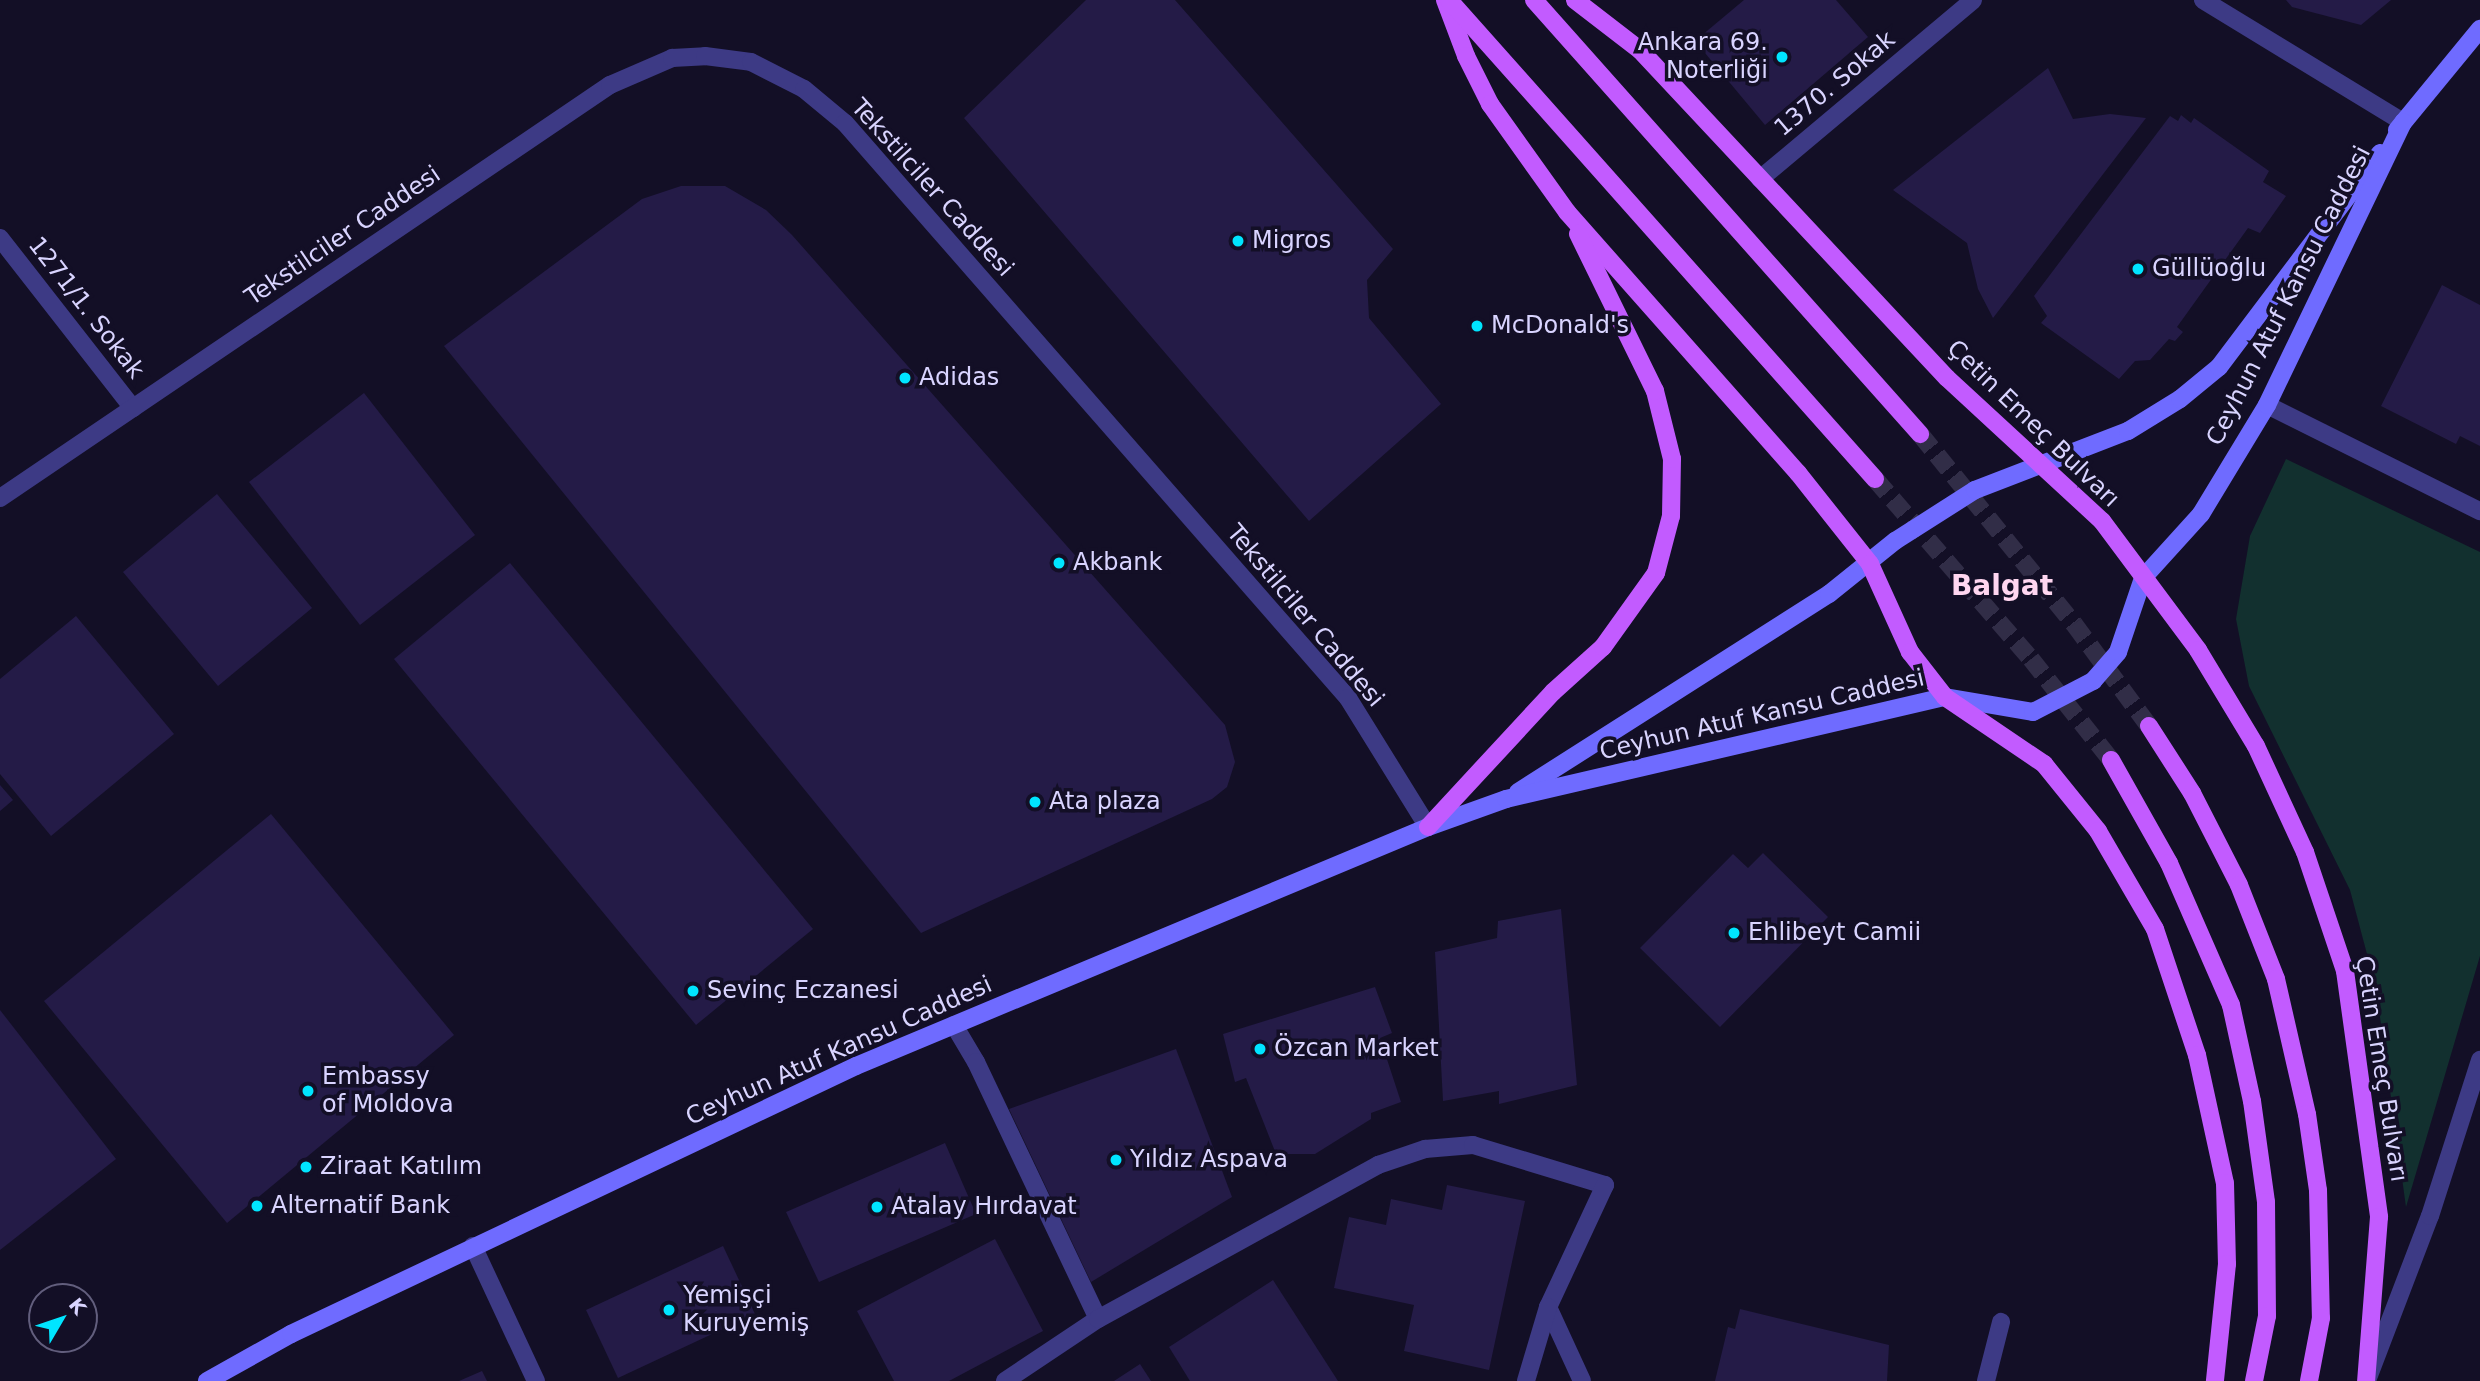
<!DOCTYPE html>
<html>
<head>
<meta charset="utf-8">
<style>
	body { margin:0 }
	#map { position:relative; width:2480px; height:1381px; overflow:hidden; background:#130f26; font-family:"DejaVu Sans",sans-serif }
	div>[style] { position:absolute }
	.green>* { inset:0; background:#12302f }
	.building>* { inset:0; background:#241b47 }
	.primary-tunnel>* { height:18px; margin-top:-9px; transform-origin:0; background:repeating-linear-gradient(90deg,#312d47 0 18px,transparent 0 27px) }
	.minor>* { height:18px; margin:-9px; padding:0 9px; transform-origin:9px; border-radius:9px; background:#3d3a85 }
	.tertiary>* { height:18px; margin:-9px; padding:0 9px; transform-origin:9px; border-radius:9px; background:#3d3a85 }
	.secondary>* { height:18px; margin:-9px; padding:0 9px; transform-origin:9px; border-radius:9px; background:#6f6bff }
	.primary>* { height:18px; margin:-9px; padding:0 9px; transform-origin:9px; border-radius:9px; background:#c25bff }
	.dots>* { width:19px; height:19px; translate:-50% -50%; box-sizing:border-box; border:4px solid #130f26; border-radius:50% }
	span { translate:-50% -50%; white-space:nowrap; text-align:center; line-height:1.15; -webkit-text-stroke:7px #130f26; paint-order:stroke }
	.poi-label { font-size:24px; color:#d9d4ff }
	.right { translate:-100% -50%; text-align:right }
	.left { translate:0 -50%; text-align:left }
	.street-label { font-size:24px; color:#d9d4ff }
	.quarter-label { font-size:28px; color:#ffd6f0; font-weight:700 }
	.north { position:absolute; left:28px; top:1283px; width:70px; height:70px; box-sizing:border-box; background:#130f26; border:2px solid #625e7d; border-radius:50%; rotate:51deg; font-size:19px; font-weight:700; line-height:28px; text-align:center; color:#d9d4ff }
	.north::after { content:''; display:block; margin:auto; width:24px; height:32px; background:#00e5ff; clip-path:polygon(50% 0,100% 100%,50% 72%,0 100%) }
</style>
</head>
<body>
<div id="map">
	<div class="green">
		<i style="clip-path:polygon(2286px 459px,2480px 552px,2480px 956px,2406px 1207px,2376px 988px,2350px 890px,2249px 686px,2236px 619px,2250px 536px)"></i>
	</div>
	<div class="building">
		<i style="clip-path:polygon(1086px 0,1175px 0,1393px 249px,1367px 280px,1369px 318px,1441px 404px,1309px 521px,964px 118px)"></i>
		<i style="clip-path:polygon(1744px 0,1836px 0,1868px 37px,1765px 125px,1695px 41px)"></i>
		<i style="clip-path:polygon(2286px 0,2391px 0,2361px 25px,2292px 7px)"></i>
		<i style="clip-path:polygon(2048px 68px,2073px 119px,2110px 114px,2146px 118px,1993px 318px,1978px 289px,1967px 243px,1893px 190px)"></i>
		<i style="clip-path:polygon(2181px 115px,2191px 123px,2194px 118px,2269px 171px,2263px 182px,2286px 196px,2260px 233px,2248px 228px,2177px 327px,2183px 332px,2175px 341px,2169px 339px,2150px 360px,2135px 361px,2119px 379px,2041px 323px,2047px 316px,2034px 296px,2170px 116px,2178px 121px)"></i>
		<i style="clip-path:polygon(681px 186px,725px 186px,766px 210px,792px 235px,1225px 725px,1235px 762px,1227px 787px,1212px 799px,921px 933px,444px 346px,642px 199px)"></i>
		<i style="clip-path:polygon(2442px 285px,2480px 305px,2480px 446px,2460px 436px,2456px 444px,2381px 406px)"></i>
		<i style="clip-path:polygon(364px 393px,475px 535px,360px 625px,249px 482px)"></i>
		<i style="clip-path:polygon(217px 494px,312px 608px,218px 686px,123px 572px)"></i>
		<i style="clip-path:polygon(510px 563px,813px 929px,696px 1025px,394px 659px)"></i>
		<i style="clip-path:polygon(76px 616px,174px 734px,51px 836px,0 774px,0 679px)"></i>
		<i style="clip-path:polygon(0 785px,13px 800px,0 811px)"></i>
		<i style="clip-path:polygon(271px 814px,454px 1035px,227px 1223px,44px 1001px)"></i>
		<i style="clip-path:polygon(1763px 853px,1828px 917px,1720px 1027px,1640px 948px,1733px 854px,1748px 868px)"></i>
		<i style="clip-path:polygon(1561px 909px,1577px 1085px,1499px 1104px,1499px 1091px,1443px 1101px,1435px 952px,1497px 938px,1498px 921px)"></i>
		<i style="clip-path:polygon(1375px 987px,1392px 1033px,1380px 1038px,1401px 1102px,1371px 1113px,1371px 1119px,1315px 1154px,1276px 1154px,1246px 1078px,1235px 1082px,1223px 1034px)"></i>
		<i style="clip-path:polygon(0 1010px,116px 1159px,0 1250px)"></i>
		<i style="clip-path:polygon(1176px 1049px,1232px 1197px,1091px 1282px,1009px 1109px)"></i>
		<i style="clip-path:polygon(945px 1143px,976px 1214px,819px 1282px,786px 1212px)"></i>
		<i style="clip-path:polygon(1447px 1185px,1525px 1201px,1489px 1370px,1404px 1351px,1414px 1305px,1334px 1288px,1349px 1217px,1386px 1225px,1391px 1199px,1442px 1210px)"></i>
		<i style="clip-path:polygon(995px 1239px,1043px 1331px,949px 1381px,894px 1381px,857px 1311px)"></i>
		<i style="clip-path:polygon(723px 1246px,755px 1314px,618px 1378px,586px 1310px)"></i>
		<i style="clip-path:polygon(1273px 1280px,1338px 1381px,1190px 1381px,1169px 1347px)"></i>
		<i style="clip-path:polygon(1740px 1309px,1889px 1345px,1887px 1381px,1715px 1381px,1728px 1327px,1735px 1329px)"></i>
		<i style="clip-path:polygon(1140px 1364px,1151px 1381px,1114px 1381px)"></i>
		<i style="clip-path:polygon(482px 1371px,487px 1381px,459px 1381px)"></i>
	</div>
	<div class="primary-tunnel">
		<i style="left:1920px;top:434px;width:245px;rotate:51deg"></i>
		<i style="left:2074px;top:624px;width:127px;rotate:53.7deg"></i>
		<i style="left:1875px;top:479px;width:238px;rotate:49.1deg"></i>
		<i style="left:2031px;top:659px;width:129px;rotate:51.6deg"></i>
	</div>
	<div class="minor">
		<i style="left:2203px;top:0;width:234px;rotate:31.4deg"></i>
		<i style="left:1760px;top:179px;width:278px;rotate:-40deg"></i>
		<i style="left:0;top:238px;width:216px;rotate:52deg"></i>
		<i style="left:2267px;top:405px;width:238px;rotate:26.5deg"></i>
		<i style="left:954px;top:1025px;width:43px;rotate:59.3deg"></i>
		<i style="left:976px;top:1062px;width:284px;rotate:64.6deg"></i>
		<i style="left:473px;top:1246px;width:149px;rotate:65deg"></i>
		<i style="left:1548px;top:1307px;width:81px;rotate:65.3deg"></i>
		<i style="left:2368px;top:1378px;width:173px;rotate:-69.1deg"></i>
		<i style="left:2430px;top:1216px;width:164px;rotate:-72.2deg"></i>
		<i style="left:1005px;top:1381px;width:112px;rotate:-33.7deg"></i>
		<i style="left:1098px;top:1319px;width:320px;rotate:-28.8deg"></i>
		<i style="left:1378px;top:1165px;width:50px;rotate:-18.8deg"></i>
		<i style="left:1425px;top:1149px;width:48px;rotate:-4.8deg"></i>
		<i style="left:1473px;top:1145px;width:138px;rotate:16.9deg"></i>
		<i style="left:1605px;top:1185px;width:135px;rotate:115deg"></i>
		<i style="left:1548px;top:1307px;width:77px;rotate:106.6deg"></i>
		<i style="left:1986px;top:1381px;width:61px;rotate:-75.7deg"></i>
	</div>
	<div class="tertiary">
		<i style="left:0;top:498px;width:737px;rotate:-34.1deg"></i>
		<i style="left:610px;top:85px;width:68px;rotate:-23.5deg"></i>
		<i style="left:672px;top:58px;width:33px;rotate:-3deg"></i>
		<i style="left:705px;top:56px;width:46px;rotate:7.4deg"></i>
		<i style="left:751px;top:62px;width:59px;rotate:27deg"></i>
		<i style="left:804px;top:89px;width:53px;rotate:39.7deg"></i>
		<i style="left:845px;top:123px;width:764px;rotate:48.82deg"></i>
		<i style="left:1348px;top:698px;width:152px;rotate:58.2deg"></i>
	</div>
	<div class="secondary">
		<i style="left:2397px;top:130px;width:131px;rotate:-50.6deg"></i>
		<i style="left:1518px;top:792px;width:369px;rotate:-32.5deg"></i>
		<i style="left:1829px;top:594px;width:85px;rotate:-38.8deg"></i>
		<i style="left:1895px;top:541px;width:95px;rotate:-32.5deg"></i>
		<i style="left:1975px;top:490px;width:164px;rotate:-21.1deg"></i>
		<i style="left:2128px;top:431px;width:61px;rotate:-31.6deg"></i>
		<i style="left:2180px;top:399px;width:50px;rotate:-39.4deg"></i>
		<i style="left:2219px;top:367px;width:268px;rotate:-53deg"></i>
		<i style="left:207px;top:1381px;width:96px;rotate:-29.2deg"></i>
		<i style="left:291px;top:1334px;width:625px;rotate:-25.38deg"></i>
		<i style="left:856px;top:1066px;width:620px;rotate:-22.68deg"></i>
		<i style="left:1428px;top:827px;width:83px;rotate:-19.7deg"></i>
		<i style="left:1506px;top:799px;width:451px;rotate:-13.1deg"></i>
		<i style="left:1945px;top:697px;width:89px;rotate:9.7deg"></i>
		<i style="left:2033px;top:712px;width:68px;rotate:-27.3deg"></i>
		<i style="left:2093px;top:681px;width:38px;rotate:-49deg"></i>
		<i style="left:2118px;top:652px;width:78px;rotate:-71.3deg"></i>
		<i style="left:2143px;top:578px;width:86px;rotate:-47.8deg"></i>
		<i style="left:2201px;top:514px;width:127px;rotate:-58.8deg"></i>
		<i style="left:2267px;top:405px;width:314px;rotate:-64.3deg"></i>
	</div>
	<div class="primary">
		<i style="left:1445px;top:0;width:60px;rotate:69.4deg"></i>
		<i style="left:1466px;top:56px;width:54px;rotate:63.4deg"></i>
		<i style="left:1490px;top:104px;width:133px;rotate:54.5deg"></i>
		<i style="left:1567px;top:212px;width:349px;rotate:48.5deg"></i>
		<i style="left:1798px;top:473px;width:116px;rotate:51.6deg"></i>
		<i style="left:1870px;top:564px;width:97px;rotate:65.6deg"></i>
		<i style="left:1910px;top:652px;width:57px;rotate:52.1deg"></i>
		<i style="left:1945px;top:697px;width:120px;rotate:34.1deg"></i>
		<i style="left:2044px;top:764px;width:86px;rotate:51.1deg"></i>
		<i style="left:2098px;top:831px;width:113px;rotate:59.8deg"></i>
		<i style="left:2155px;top:929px;width:133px;rotate:71.6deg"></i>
		<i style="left:2197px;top:1055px;width:131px;rotate:77.7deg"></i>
		<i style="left:2225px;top:1183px;width:81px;rotate:88.6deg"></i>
		<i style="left:2227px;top:1264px;width:118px;rotate:95.9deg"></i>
		<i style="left:1449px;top:0;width:641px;rotate:48.35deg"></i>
		<i style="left:1534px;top:0;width:581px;rotate:48.35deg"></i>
		<i style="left:1575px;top:0;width:82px;rotate:37.6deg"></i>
		<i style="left:1640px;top:50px;width:449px;rotate:46.9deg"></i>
		<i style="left:1947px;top:378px;width:211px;rotate:42.7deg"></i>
		<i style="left:2102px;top:521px;width:161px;rotate:53.3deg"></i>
		<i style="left:2198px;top:650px;width:112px;rotate:58.9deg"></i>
		<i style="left:2256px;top:746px;width:117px;rotate:65.2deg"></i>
		<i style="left:2305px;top:852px;width:126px;rotate:71.4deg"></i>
		<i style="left:2345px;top:971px;width:248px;rotate:82.1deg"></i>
		<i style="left:2379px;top:1217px;width:165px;rotate:94.5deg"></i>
		<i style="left:2149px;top:726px;width:80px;rotate:57.3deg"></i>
		<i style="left:2192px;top:793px;width:103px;rotate:62.9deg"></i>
		<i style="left:2239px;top:885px;width:101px;rotate:68.5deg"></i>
		<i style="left:2276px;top:979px;width:139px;rotate:77.1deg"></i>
		<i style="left:2307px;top:1114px;width:77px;rotate:81.8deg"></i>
		<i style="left:2318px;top:1190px;width:128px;rotate:88.7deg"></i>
		<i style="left:2321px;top:1318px;width:64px;rotate:100.8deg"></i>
		<i style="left:2111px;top:760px;width:118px;rotate:60.6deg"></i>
		<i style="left:2169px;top:863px;width:155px;rotate:66.4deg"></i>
		<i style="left:2231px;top:1005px;width:98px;rotate:77.7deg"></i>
		<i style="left:2252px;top:1101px;width:102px;rotate:82.1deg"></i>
		<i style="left:2266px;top:1202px;width:114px;rotate:89.5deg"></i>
		<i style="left:2267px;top:1316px;width:66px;rotate:101.3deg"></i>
		<i style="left:1428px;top:827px;width:184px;rotate:-47.2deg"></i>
		<i style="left:1553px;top:692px;width:67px;rotate:-42deg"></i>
		<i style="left:1603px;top:647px;width:91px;rotate:-54.4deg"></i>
		<i style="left:1656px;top:573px;width:59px;rotate:-75.3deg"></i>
		<i style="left:1671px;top:516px;width:57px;rotate:-89deg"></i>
		<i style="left:1672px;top:459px;width:70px;rotate:-104deg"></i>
		<i style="left:1655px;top:391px;width:175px;rotate:-116.1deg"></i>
	</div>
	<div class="dots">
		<i style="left:1782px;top:57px;background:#00e5ff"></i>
		<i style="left:1238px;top:241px;background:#00e5ff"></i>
		<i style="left:2138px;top:269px;background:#00e5ff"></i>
		<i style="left:1477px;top:326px;background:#00e5ff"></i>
		<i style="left:905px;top:378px;background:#00e5ff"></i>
		<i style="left:1059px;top:563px;background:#00e5ff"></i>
		<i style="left:1035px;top:802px;background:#00e5ff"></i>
		<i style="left:1734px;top:933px;background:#00e5ff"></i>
		<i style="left:693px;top:991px;background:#00e5ff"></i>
		<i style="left:1260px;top:1049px;background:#00e5ff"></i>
		<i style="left:308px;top:1091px;background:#00e5ff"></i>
		<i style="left:1116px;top:1160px;background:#00e5ff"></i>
		<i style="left:306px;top:1167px;background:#00e5ff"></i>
		<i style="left:257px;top:1206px;background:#00e5ff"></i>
		<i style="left:877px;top:1207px;background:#00e5ff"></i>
		<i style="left:669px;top:1310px;background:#00e5ff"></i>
	</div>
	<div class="poi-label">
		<span class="right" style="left:1768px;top:57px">Ankara 69.<br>Noterliği</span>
		<span class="left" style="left:1252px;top:241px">Migros</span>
		<span class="left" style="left:2152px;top:269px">Güllüoğlu</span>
		<span class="left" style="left:1491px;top:326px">McDonald's</span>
		<span class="left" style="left:919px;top:378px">Adidas</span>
		<span class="left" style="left:1073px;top:563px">Akbank</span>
		<span class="left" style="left:1049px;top:802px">Ata plaza</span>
		<span class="left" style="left:1748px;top:933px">Ehlibeyt Camii</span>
		<span class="left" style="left:707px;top:991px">Sevinç Eczanesi</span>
		<span class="left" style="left:1274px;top:1049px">Özcan Market</span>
		<span class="left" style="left:322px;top:1091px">Embassy<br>of Moldova</span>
		<span class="left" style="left:1130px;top:1160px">Yıldız Aspava</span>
		<span class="left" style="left:320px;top:1167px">Ziraat Katılım</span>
		<span class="left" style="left:271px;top:1206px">Alternatif Bank</span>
		<span class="left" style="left:891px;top:1207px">Atalay Hırdavat</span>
		<span class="left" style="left:683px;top:1310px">Yemişçi<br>Kuruyemiş</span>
	</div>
	<div class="street-label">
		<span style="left:1835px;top:84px;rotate:-40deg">1370. Sokak</span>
		<span style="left:932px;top:188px;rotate:48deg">Tekstilciler Caddesi</span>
		<span style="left:343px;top:236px;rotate:-34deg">Tekstilciler Caddesi</span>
		<span style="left:2289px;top:296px;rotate:-63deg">Ceyhun Atuf Kansu Caddesi</span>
		<span style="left:86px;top:308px;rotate:52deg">1271/1. Sokak</span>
		<span style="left:2033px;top:424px;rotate:44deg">Çetin Emeç Bulvarı</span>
		<span style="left:1305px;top:616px;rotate:50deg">Tekstilciler Caddesi</span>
		<span style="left:1762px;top:715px;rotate:-13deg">Ceyhun Atuf Kansu Caddesi</span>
		<span style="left:839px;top:1051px;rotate:-24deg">Ceyhun Atuf Kansu Caddesi</span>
		<span style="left:2381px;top:1069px;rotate:81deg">Çetin Emeç Bulvarı</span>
	</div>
	<div class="quarter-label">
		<span style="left:2002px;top:586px">Balgat</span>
	</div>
	<div class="north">K</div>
</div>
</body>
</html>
